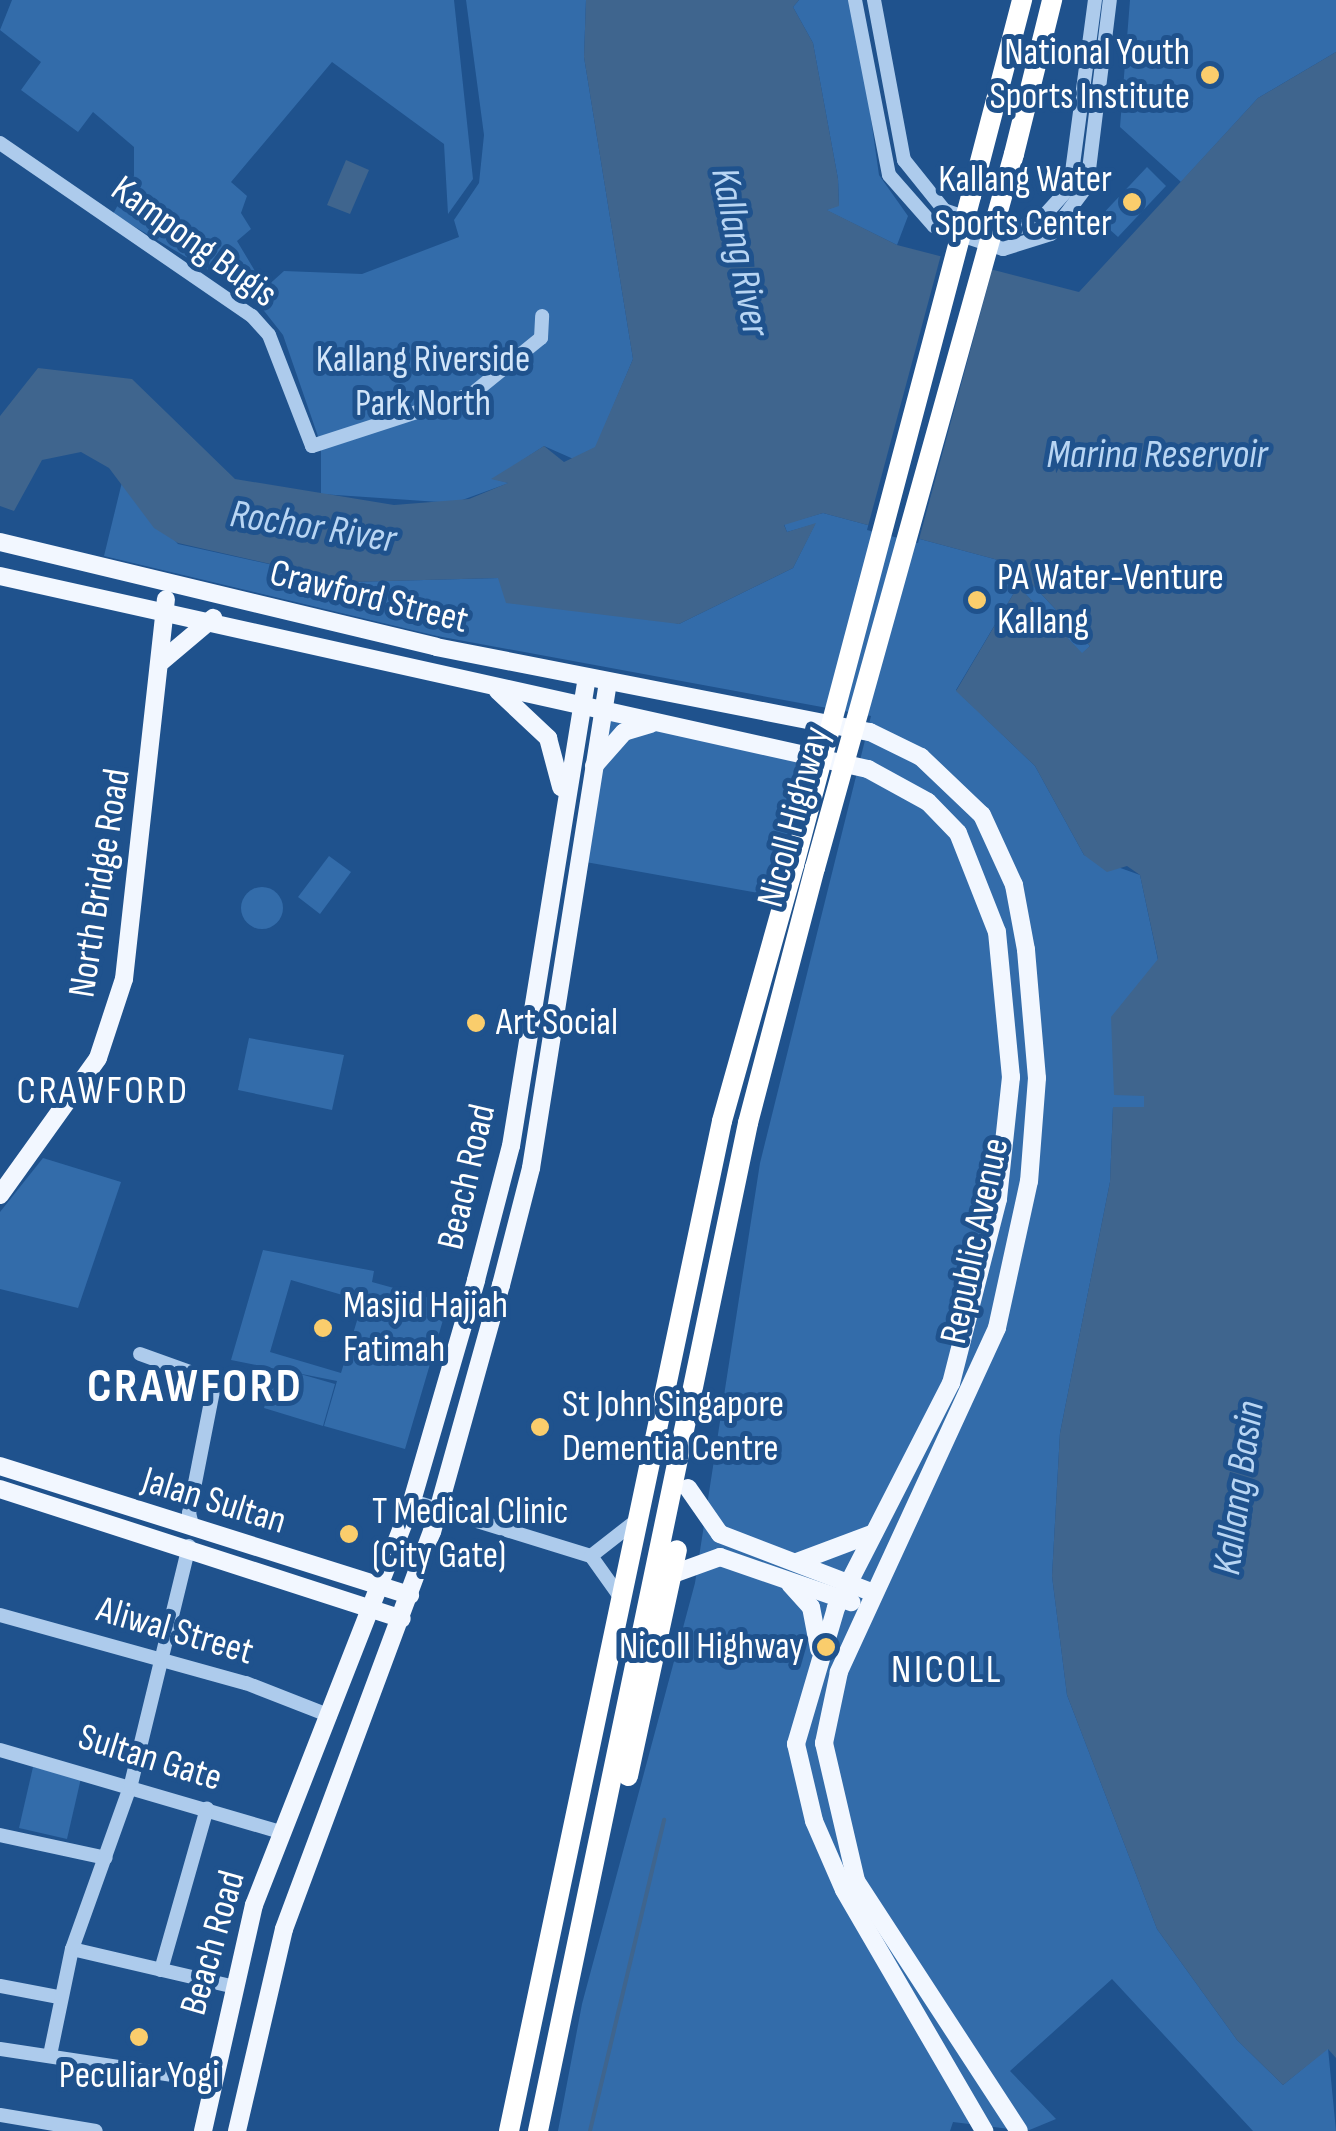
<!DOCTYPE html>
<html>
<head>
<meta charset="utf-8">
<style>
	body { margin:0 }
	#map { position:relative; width:1336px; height:2131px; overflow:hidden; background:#1f528d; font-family:"Sofia Sans Condensed",sans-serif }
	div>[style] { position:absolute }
	.green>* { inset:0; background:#336caa }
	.round { border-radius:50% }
	.water>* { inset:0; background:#3f658e }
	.pier>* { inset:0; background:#1f528d }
	.stream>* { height:4px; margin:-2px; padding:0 2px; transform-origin:2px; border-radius:2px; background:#3f658e }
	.minor>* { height:14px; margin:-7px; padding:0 7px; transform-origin:7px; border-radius:7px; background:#adcbec }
	.major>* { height:18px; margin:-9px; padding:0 9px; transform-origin:9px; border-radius:9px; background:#f2f7ff }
	.highway>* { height:20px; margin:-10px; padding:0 10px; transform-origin:10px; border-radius:10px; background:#fff }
	.highway-bridge>* { height:20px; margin:-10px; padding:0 10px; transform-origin:10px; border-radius:10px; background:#fff }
	.dots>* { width:28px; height:28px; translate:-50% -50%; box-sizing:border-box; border:5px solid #1f528d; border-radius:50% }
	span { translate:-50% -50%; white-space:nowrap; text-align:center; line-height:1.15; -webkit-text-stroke:10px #1f528d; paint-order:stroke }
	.poi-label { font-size:38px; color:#fff }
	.right { translate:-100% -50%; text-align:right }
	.left { translate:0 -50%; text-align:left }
	.street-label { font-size:38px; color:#fff }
	.park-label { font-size:38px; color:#d2e5f9 }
	.water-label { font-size:40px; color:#b8d5f3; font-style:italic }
	.neighbourhood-label { font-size:40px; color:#fff; letter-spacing:2.5px }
	.district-label { font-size:48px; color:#fff; font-weight:700; letter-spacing:2.5px }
</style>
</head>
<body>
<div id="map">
	<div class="green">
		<i style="clip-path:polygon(12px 0,454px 0,473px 179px,448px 214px,444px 144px,332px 62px,231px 182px,247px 196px,241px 213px,251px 229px,237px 241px,258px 276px,232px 284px,113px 214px,134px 176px,134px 147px,93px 112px,78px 132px,21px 90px,41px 62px,0 30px)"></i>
		<i style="clip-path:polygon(466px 0,586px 0,584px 57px,633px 359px,596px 447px,578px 461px,544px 446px,494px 479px,509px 483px,454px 503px,321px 494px,321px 445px,283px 335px,254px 298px,284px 271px,362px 274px,459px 237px,454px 220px,479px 183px,484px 135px)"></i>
		<i style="clip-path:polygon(799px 0,854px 0,879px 175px,908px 216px,897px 245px,826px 210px,839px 205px,838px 179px,813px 43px,793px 7px)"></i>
		<i style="clip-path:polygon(1130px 0,1336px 0,1336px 52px,1258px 98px,1181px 182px,1120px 127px)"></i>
		<i style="clip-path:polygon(1147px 167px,1166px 186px,1118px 237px,1098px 219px)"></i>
		<i style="clip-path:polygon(122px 482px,178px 544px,350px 582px,498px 578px,679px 624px,793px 568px,815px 524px,787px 532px,784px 524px,823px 513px,1013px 564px,1090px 646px,1082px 654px,1018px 586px,956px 690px,1035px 766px,1084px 855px,1140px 875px,1158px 960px,1144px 1107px,1113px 1107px,1110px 1182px,1060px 1433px,1052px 1576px,1067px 1695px,1157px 1929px,1237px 2040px,1283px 2085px,1328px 2048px,1336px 2131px,1253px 2131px,1112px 1979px,1010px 2071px,1056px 2119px,1027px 2131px,953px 2122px,950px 2131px,558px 2131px,582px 2004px,695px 1583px,760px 1163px,871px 716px,437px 636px,104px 556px)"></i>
		<i style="clip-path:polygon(601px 711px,808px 761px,770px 895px,580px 861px)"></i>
		<i style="clip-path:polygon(329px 856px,351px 872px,320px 914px,298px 897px)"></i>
		<i class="round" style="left:241px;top:887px;width:42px;height:42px"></i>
		<i style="clip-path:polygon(249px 1038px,344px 1055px,332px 1110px,238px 1090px)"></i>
		<i style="clip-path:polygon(43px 1158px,121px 1182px,78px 1308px,0 1289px,0 1212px)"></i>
		<i style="clip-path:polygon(evenodd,263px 1250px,374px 1271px,372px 1282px,448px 1303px,405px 1449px,324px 1426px,337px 1381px,231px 1360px,263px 1250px,291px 1280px,363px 1301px,341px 1373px,270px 1352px,291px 1280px)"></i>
		<i style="clip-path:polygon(276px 1367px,335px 1384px,323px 1426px,264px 1408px)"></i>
		<i style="clip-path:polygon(33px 1767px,81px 1778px,67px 1839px,19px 1828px)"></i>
	</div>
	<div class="water">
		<i style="clip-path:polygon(586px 0,799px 0,793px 7px,813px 43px,838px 179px,839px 206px,827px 210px,897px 245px,1079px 292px,1258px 98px,1336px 52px,1336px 2058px,1328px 2049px,1283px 2085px,1237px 2040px,1157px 1929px,1067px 1695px,1052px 1576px,1060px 1433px,1110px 1182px,1113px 1107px,1144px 1107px,1144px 1096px,1114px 1095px,1111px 1017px,1158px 959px,1140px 875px,1127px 866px,1107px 872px,1084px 855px,1035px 766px,956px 691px,1018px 586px,1082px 653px,1090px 646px,1013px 564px,823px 513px,784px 525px,787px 532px,816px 523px,793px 568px,679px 624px,506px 603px,498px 578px,350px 582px,178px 543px,154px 528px,109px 468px,81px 452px,42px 460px,14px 511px,0 506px,0 416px,38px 368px,132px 379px,235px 479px,394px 505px,469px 499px,508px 483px,491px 479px,544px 446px,564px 462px,595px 447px,633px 359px,584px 57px)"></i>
		<i style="clip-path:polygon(346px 160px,369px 170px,350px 214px,327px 205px)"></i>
	</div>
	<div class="pier">
		<i style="clip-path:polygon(942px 251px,994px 263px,918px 543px,867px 530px)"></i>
	</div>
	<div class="stream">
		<i style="left:590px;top:2131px;width:320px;rotate:-76.6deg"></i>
	</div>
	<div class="minor">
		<i style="left:855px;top:0;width:178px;rotate:79deg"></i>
		<i style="left:889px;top:175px;width:68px;rotate:48.6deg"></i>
		<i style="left:934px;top:226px;width:73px;rotate:18.4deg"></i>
		<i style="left:1003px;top:249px;width:50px;rotate:-17.4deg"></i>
		<i style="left:1051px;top:234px;width:60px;rotate:-53.1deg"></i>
		<i style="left:1087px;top:186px;width:187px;rotate:-83deg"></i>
		<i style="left:874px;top:0;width:163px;rotate:79.4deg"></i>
		<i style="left:904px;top:160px;width:64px;rotate:51.3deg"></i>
		<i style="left:944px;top:210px;width:68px;rotate:19deg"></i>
		<i style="left:1008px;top:232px;width:37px;rotate:-22deg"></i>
		<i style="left:1042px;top:218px;width:42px;rotate:-47.9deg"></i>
		<i style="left:1070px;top:187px;width:189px;rotate:-82.4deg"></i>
		<i style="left:0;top:143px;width:306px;rotate:34.5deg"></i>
		<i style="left:252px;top:316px;width:25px;rotate:48deg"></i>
		<i style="left:269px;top:335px;width:119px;rotate:68.8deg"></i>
		<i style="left:312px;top:446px;width:168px;rotate:-18deg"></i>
		<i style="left:472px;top:394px;width:89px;rotate:-39.1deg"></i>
		<i style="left:541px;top:338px;width:22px;rotate:-87deg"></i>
		<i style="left:140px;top:1354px;width:80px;rotate:19.8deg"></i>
		<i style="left:215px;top:1381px;width:135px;rotate:101.1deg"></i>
		<i style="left:189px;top:1513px;width:16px;rotate:76deg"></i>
		<i style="left:412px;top:1501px;width:187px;rotate:17.1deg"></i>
		<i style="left:591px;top:1556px;width:47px;rotate:54.6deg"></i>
		<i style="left:591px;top:1556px;width:52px;rotate:-38deg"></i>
		<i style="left:0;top:1615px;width:255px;rotate:15.5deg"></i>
		<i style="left:246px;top:1683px;width:90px;rotate:21.4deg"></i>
		<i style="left:0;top:1750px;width:293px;rotate:16.3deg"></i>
		<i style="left:0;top:1835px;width:108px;rotate:12.2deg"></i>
		<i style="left:72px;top:1949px;width:163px;rotate:13.1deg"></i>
		<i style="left:161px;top:1970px;width:168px;rotate:-74.1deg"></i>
		<i style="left:0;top:1986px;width:60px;rotate:10.6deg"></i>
		<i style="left:0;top:2049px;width:213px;rotate:8.6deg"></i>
		<i style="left:50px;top:2055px;width:108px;rotate:-78.3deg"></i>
		<i style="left:72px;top:1949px;width:175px;rotate:-70.3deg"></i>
		<i style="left:131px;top:1784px;width:245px;rotate:-76.3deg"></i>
		<i style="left:0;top:2115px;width:97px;rotate:9.5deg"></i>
	</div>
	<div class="major">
		<i style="left:0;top:542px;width:448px;rotate:13.5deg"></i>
		<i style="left:436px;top:647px;width:442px;rotate:11.1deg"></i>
		<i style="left:870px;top:732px;width:57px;rotate:26.1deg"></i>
		<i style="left:921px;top:757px;width:84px;rotate:43.6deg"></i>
		<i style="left:982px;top:815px;width:77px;rotate:65.4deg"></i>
		<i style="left:1014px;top:885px;width:66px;rotate:79.5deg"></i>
		<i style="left:1026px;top:950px;width:128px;rotate:85.1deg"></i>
		<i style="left:1037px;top:1078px;width:103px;rotate:94.4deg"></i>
		<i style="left:1029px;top:1181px;width:150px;rotate:102.3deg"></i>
		<i style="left:997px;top:1328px;width:379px;rotate:114.7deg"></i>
		<i style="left:839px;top:1672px;width:73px;rotate:101.9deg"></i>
		<i style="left:824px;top:1743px;width:142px;rotate:76.9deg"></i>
		<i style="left:856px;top:1881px;width:298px;rotate:56.9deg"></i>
		<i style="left:0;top:576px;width:889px;rotate:12.54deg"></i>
		<i style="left:868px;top:769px;width:68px;rotate:28.8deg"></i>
		<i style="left:928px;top:802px;width:43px;rotate:45.9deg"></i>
		<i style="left:958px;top:833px;width:106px;rotate:68.5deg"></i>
		<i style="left:997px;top:932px;width:146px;rotate:84.5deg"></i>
		<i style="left:1011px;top:1077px;width:123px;rotate:96.1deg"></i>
		<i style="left:998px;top:1199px;width:190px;rotate:104.3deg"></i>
		<i style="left:951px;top:1383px;width:253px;rotate:117.1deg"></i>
		<i style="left:836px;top:1608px;width:142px;rotate:106.4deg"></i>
		<i style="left:796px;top:1744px;width:79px;rotate:76.8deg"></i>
		<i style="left:814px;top:1821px;width:75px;rotate:66.5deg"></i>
		<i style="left:844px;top:1890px;width:279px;rotate:59.8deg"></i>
		<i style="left:162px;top:661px;width:67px;rotate:-40.1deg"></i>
		<i style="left:498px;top:691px;width:69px;rotate:43.2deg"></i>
		<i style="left:548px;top:738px;width:51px;rotate:75.1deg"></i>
		<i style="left:594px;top:766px;width:45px;rotate:-48.6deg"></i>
		<i style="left:624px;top:732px;width:28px;rotate:-17deg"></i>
		<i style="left:0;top:1195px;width:168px;rotate:-54.4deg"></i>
		<i style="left:98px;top:1058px;width:83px;rotate:-71.8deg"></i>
		<i style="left:124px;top:979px;width:382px;rotate:-83.7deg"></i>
		<i style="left:0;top:1466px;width:430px;rotate:17.5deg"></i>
		<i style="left:688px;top:1488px;width:56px;rotate:55.2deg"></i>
		<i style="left:720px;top:1534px;width:165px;rotate:21deg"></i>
		<i style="left:0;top:1489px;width:422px;rotate:17.9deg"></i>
		<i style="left:797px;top:1562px;width:82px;rotate:-20.6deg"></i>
		<i style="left:673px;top:1574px;width:50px;rotate:-19.9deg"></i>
		<i style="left:720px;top:1557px;width:139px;rotate:19deg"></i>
		<i style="left:790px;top:1584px;width:31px;rotate:48deg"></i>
		<i style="left:811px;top:1607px;width:43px;rotate:79.2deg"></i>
		<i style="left:203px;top:2131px;width:232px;rotate:-77.3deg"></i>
		<i style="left:254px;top:1905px;width:434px;rotate:-68.6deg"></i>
		<i style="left:412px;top:1501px;width:230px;rotate:-73.8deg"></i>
		<i style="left:476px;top:1280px;width:138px;rotate:-75.4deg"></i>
		<i style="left:511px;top:1146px;width:475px;rotate:-80.8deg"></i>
		<i style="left:237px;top:2131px;width:207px;rotate:-76.9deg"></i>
		<i style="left:284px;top:1929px;width:424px;rotate:-69.6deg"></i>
		<i style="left:432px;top:1532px;width:256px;rotate:-74.4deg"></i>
		<i style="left:501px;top:1285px;width:121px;rotate:-75.6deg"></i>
		<i style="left:531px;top:1168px;width:492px;rotate:-81deg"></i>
	</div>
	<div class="highway">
		<i style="left:1014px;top:154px;width:159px;rotate:-76.1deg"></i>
		<i style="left:971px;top:196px;width:203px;rotate:-75.4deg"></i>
		<i style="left:628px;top:1776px;width:231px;rotate:-77.8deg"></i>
		<i style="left:509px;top:2131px;width:1032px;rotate:-78.09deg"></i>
		<i style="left:722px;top:1121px;width:266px;rotate:-74.3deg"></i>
		<i style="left:538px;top:2131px;width:1030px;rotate:-78.23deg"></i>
		<i style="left:748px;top:1123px;width:264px;rotate:-75.3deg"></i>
	</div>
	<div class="highway-bridge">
		<i style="left:794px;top:865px;width:692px;rotate:-75.18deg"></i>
		<i style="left:815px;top:868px;width:741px;rotate:-74.43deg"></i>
	</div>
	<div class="dots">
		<i style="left:1210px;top:75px;background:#facd6c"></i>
		<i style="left:1132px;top:202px;background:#facd6c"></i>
		<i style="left:977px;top:600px;background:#facd6c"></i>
		<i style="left:476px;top:1023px;background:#facd6c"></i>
		<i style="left:323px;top:1328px;background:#facd6c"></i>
		<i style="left:540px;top:1427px;background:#facd6c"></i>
		<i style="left:349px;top:1534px;background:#facd6c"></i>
		<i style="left:826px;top:1647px;background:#facd6c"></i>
		<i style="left:139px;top:2037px;background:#facd6c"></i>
	</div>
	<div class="poi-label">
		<span class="right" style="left:1190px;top:75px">National Youth<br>Sports Institute</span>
		<span class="right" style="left:1112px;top:202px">Kallang Water<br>Sports Center</span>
		<span class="left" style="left:997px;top:600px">PA Water-Venture<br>Kallang</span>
		<span class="left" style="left:496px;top:1023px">Art Social</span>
		<span class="left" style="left:343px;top:1328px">Masjid Hajjah<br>Fatimah</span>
		<span class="left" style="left:562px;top:1427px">St John Singapore<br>Dementia Centre</span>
		<span class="left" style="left:372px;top:1534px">T Medical Clinic<br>(City Gate)</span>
		<span class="right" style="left:804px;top:1647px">Nicoll Highway</span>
		<span style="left:139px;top:2076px">Peculiar Yogi</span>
	</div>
	<div class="street-label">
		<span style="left:194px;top:242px;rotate:36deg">Kampong Bugis</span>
		<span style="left:369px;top:597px;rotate:14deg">Crawford Street</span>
		<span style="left:794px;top:817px;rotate:-75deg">Nicoll Highway</span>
		<span style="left:100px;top:883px;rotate:-81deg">North Bridge Road</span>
		<span style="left:467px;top:1177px;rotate:-77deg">Beach Road</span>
		<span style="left:975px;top:1241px;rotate:-78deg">Republic Avenue</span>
		<span style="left:214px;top:1501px;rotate:17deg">Jalan Sultan</span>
		<span style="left:175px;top:1631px;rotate:16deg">Aliwal Street</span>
		<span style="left:150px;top:1758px;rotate:17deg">Sultan Gate</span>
		<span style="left:213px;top:1943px;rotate:-74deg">Beach Road</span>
	</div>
	<div class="park-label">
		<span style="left:423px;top:382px">Kallang Riverside<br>Park North</span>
	</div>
	<div class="water-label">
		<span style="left:740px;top:252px;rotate:79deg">Kallang River</span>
		<span style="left:1157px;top:455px">Marina Reservoir</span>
		<span style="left:313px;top:527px;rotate:9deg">Rochor River</span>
		<span style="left:1239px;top:1488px;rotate:-82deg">Kallang Basin</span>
	</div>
	<div class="neighbourhood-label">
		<span style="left:103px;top:1091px">CRAWFORD</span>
		<span style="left:947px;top:1670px">NICOLL</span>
	</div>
	<div class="district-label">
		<span style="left:195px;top:1387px">CRAWFORD</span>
	</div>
</div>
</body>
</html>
